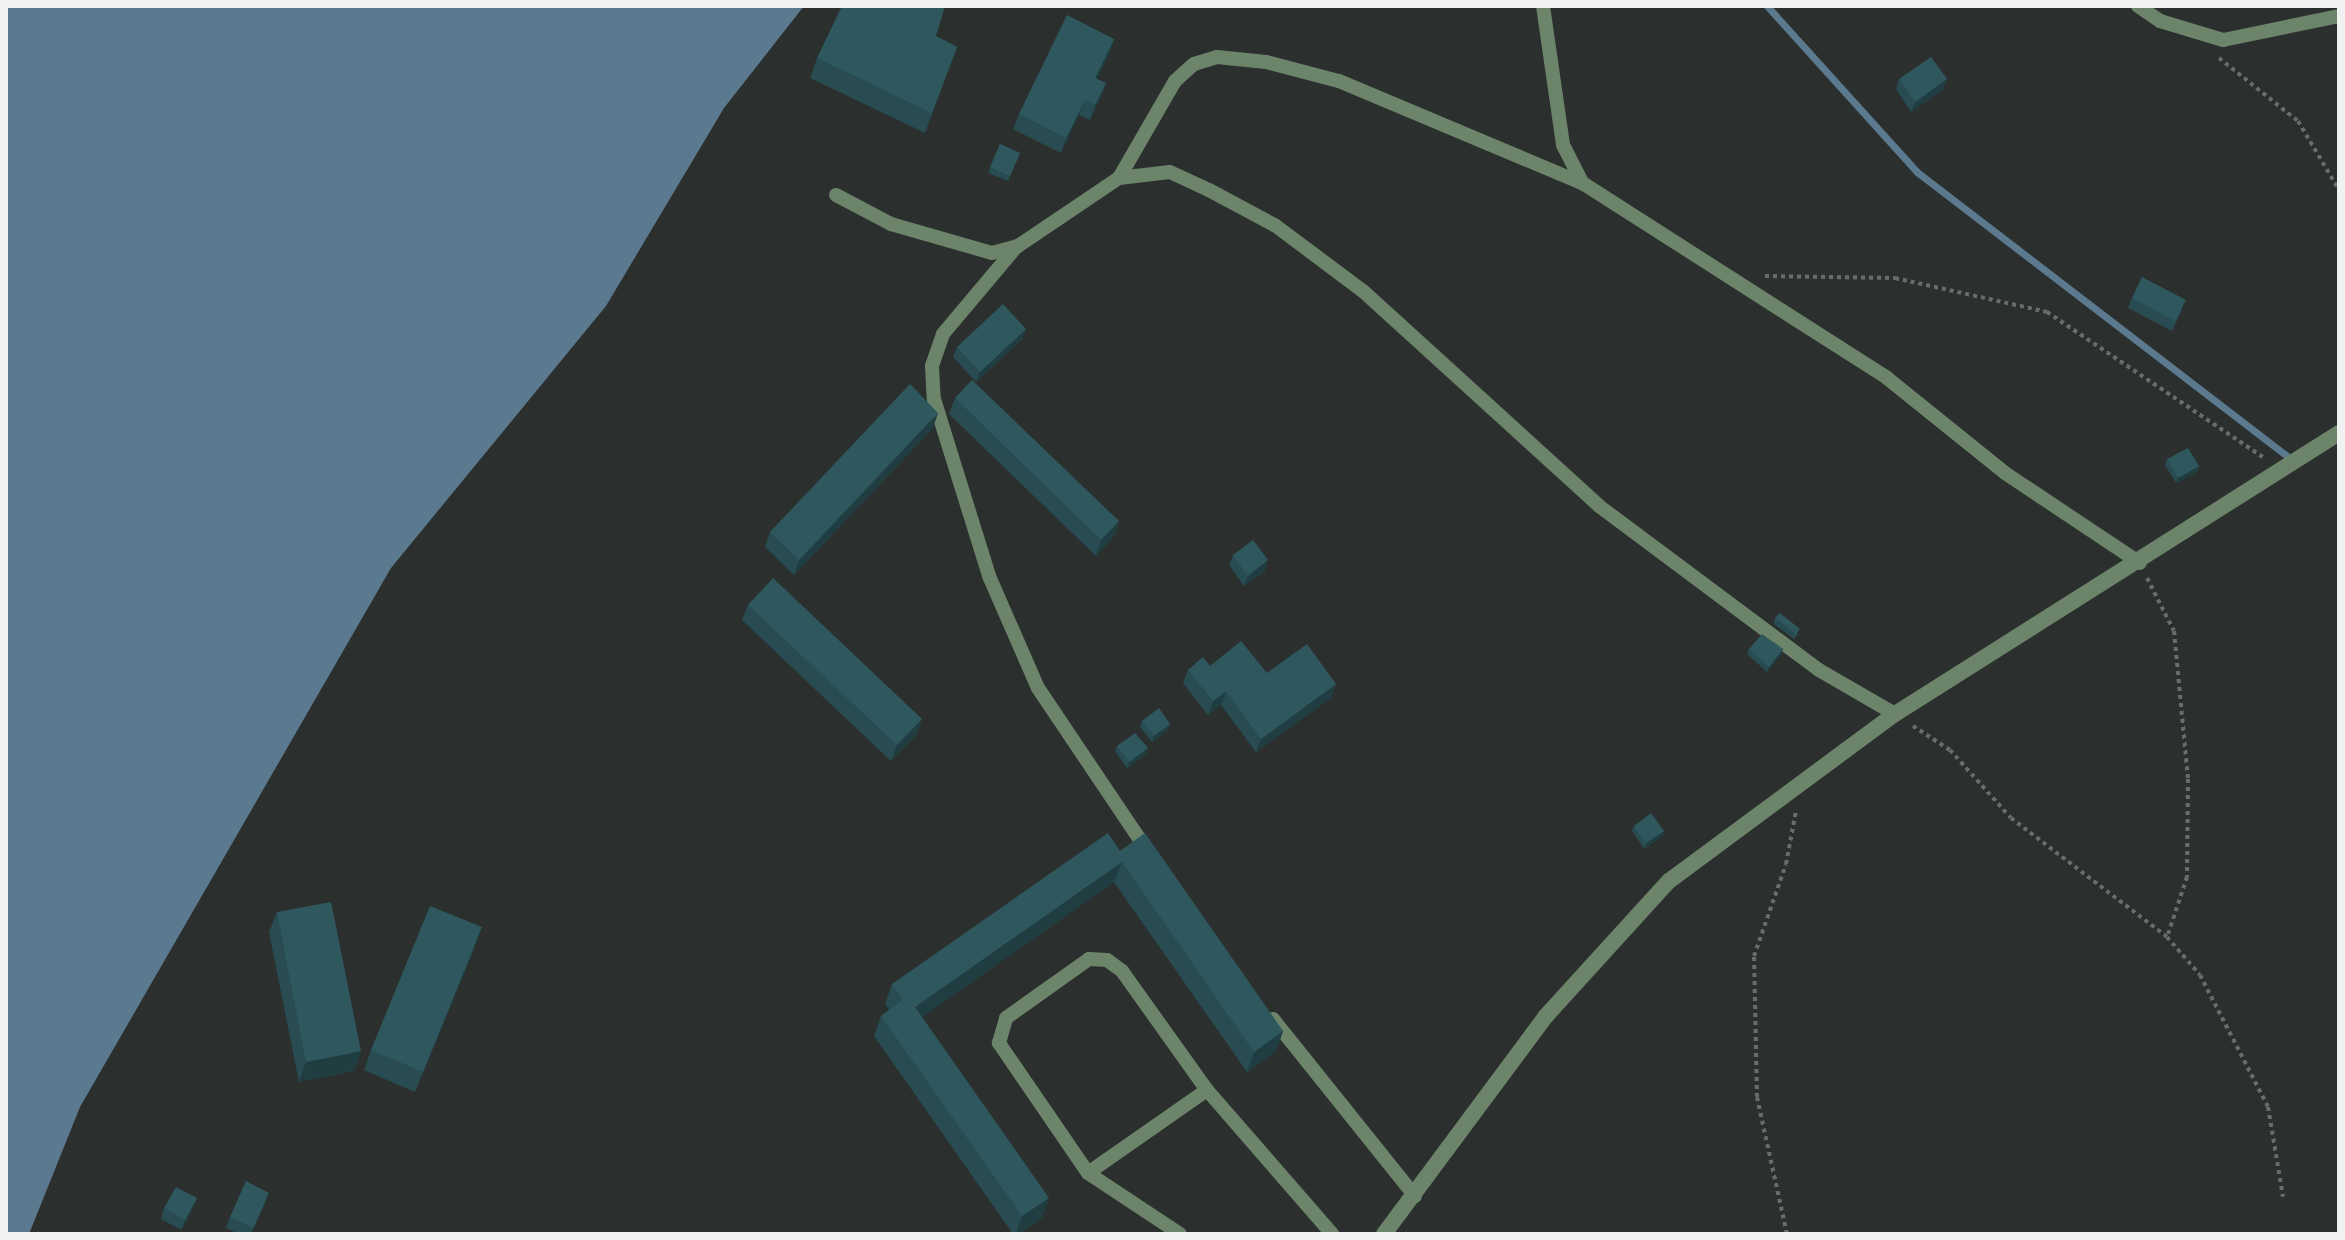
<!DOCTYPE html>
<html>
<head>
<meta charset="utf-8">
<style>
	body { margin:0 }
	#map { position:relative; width:2345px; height:1240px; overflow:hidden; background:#2b302e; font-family:"Titillium Web",sans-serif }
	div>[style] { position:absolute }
	.water>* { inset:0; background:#5c7a8f }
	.stream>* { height:7px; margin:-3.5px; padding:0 3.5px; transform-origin:3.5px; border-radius:3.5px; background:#5c7a8f }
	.path>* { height:4px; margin-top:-2px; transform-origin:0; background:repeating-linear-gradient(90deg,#686c6a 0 4px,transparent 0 8px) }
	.service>* { height:14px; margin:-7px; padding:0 7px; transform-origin:7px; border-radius:7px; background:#6c846a }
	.minor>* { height:16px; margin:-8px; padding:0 8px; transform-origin:8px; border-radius:8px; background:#6c846a }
	.wall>* { inset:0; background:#284c51 }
	.shaded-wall>* { inset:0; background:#203e42 }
	.building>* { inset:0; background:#2e585e }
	span { translate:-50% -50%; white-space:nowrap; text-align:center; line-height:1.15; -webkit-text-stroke:7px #151717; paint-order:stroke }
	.frame { position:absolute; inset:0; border:8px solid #eff2f1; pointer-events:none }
</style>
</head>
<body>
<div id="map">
	<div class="water">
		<i style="clip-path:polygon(6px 6px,804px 6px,724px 108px,606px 306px,391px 568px,80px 1107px,29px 1234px,6px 1234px)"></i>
	</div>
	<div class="stream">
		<i style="left:1767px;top:6px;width:224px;rotate:47.9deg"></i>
		<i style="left:1917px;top:172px;width:470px;rotate:37.5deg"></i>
	</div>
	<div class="path">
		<i style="left:2219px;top:58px;width:101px;rotate:38.6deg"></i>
		<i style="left:2298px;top:121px;width:80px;rotate:59.3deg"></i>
		<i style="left:1765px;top:276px;width:130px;rotate:0.9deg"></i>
		<i style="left:1895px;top:278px;width:156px;rotate:12.6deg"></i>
		<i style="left:2047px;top:312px;width:260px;rotate:33.9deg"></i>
		<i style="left:2147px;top:578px;width:59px;rotate:63deg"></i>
		<i style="left:2174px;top:631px;width:149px;rotate:84.6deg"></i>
		<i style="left:2188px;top:779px;width:98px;rotate:90.6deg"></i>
		<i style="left:2187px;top:877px;width:63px;rotate:108.4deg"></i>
		<i style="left:1913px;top:726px;width:44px;rotate:33deg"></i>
		<i style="left:1950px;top:750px;width:91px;rotate:48.1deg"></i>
		<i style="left:2011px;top:818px;width:196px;rotate:37.3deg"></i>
		<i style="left:2167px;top:937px;width:50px;rotate:49deg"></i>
		<i style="left:2200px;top:975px;width:148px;rotate:62.7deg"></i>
		<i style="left:2268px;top:1107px;width:91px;rotate:80.5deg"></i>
		<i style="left:1787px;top:1234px;width:140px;rotate:-102.4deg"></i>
		<i style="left:1757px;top:1097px;width:141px;rotate:-91.2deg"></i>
		<i style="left:1754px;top:956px;width:97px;rotate:-70.8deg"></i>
		<i style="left:1786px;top:864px;width:54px;rotate:-79.3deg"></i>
	</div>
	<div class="service">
		<i style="left:1543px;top:6px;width:140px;rotate:81.8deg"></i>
		<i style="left:1563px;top:145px;width:44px;rotate:62.9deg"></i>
		<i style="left:2138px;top:6px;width:27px;rotate:34deg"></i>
		<i style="left:2160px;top:21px;width:66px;rotate:16.8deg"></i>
		<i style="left:2223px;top:40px;width:118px;rotate:-11.7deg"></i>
		<i style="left:1119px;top:178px;width:112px;rotate:-60deg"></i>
		<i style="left:1175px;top:81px;width:25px;rotate:-42deg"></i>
		<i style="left:1194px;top:64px;width:24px;rotate:-17deg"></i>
		<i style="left:1217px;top:57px;width:49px;rotate:5.8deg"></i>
		<i style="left:1266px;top:62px;width:75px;rotate:14.6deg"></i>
		<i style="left:1339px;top:81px;width:266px;rotate:22.8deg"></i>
		<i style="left:1584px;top:184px;width:360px;rotate:32.6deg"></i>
		<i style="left:1887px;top:378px;width:151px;rotate:38.8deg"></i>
		<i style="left:2005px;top:473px;width:162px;rotate:33.7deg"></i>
		<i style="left:836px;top:195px;width:62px;rotate:27.8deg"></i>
		<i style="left:891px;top:224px;width:105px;rotate:16deg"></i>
		<i style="left:992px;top:253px;width:27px;rotate:-15deg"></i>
		<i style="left:1018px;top:246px;width:122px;rotate:-34deg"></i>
		<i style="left:1119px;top:178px;width:51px;rotate:-6.7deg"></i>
		<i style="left:1170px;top:172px;width:43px;rotate:24.8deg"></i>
		<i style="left:1209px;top:190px;width:76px;rotate:28.2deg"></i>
		<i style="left:1276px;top:226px;width:109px;rotate:36.8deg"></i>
		<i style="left:1363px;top:291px;width:319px;rotate:42.3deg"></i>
		<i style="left:1599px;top:506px;width:274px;rotate:36.7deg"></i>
		<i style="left:1819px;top:670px;width:88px;rotate:30.1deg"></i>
		<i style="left:1017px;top:246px;width:115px;rotate:130.1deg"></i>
		<i style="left:943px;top:334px;width:34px;rotate:109deg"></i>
		<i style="left:932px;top:366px;width:33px;rotate:87deg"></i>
		<i style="left:934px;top:399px;width:185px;rotate:72.7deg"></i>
		<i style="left:989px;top:576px;width:122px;rotate:66.4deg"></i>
		<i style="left:1038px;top:688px;width:197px;rotate:56.1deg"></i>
		<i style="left:1273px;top:1019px;width:227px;rotate:51.3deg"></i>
		<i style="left:1088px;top:1173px;width:145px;rotate:-34.9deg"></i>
		<i style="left:1180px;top:1234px;width:110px;rotate:-146.5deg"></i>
		<i style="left:1088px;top:1173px;width:158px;rotate:-124.4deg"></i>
		<i style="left:999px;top:1043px;width:26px;rotate:-74deg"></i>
		<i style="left:1006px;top:1018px;width:102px;rotate:-35.4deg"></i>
		<i style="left:1089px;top:959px;width:18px;rotate:3deg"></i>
		<i style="left:1107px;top:960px;width:19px;rotate:36deg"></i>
		<i style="left:1122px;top:971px;width:146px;rotate:54.5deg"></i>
		<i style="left:1207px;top:1090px;width:191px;rotate:49deg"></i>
	</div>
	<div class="minor">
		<i style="left:1384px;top:1234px;width:272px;rotate:-53.4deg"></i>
		<i style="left:1546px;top:1016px;width:183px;rotate:-47.7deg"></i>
		<i style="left:1669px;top:881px;width:281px;rotate:-36.5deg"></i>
		<i style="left:1895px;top:714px;width:525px;rotate:-32.33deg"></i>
	</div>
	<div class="wall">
		<i style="clip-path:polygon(936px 36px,957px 47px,925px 133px,810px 78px,817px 58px)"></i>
		<i style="clip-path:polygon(1114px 39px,1109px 54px,1097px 79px,1106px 83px,1100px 99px,1090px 120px,1079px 115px,1061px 153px,1013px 129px,1019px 114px)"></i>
		<i style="clip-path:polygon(1899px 79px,1943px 90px,1911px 112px,1896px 89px)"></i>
		<i style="clip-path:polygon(1000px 144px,1020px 153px,1008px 181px,988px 173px)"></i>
		<i style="clip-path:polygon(2132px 298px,2182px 310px,2172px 331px,2128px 308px)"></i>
		<i style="clip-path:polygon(1026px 329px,1022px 339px,976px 382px,953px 357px,957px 347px)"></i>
		<i style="clip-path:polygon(955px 398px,1119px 521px,1114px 536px,1096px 556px,949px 414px)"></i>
		<i style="clip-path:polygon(933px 428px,794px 575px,765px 547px,770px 532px)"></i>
		<i style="clip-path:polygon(2167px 459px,2199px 466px,2197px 472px,2176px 483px,2165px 465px)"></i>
		<i style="clip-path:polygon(1233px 555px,1265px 571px,1244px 586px,1229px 565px)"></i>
		<i style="clip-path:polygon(748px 605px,917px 734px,891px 761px,742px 620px)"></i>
		<i style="clip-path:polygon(1775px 618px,1798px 634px,1794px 639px,1774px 624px)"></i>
		<i style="clip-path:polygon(1749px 649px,1783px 649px,1781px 654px,1767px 672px,1747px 654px)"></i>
		<i style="clip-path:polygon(1210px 666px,1267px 673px,1336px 684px,1331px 698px,1256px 752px,1221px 705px,1208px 715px,1183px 683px,1188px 670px)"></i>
		<i style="clip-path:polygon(1142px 721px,1170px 724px,1169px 729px,1152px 742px,1140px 727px)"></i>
		<i style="clip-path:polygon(1117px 746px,1146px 754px,1127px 768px,1115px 751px)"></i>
		<i style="clip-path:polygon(1634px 826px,1664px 831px,1662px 836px,1644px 849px,1632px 831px)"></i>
		<i style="clip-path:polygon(1120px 851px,1283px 1031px,1276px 1051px,1247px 1072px,1114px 882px,922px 1017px,1042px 1218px,1018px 1234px,1013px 1234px,874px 1036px,881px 1016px,889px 1010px,885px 1004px,892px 984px)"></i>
		<i style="clip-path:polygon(277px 912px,361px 1051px,354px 1071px,299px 1082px,269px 932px)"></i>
		<i style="clip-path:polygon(475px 947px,415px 1092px,364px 1070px,371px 1050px)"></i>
		<i style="clip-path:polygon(265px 1203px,251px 1234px,239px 1234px,226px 1228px,230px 1217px)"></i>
		<i style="clip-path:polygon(164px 1208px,193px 1209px,181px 1230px,161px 1219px)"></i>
	</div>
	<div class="shaded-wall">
		<i style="clip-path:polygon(1114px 39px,1109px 54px,1090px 94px,1095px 78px)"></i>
		<i style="clip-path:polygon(1947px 79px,1943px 90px,1911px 112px,1915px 102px)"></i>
		<i style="clip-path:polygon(1106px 83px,1100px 99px,1090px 120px,1095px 105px)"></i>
		<i style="clip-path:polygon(1085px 100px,1079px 115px,1061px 153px,1066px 138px)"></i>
		<i style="clip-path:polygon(1026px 329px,1022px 339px,976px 382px,980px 372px)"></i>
		<i style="clip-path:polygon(938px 413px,933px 428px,794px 575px,799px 560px)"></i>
		<i style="clip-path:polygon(2199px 466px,2197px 472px,2176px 483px,2178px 478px)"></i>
		<i style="clip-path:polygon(1119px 521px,1114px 536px,1096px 556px,1101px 540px)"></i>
		<i style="clip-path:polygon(1268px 560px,1265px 571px,1244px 586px,1248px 576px)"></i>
		<i style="clip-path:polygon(1783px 649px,1781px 654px,1767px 672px,1769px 667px)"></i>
		<i style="clip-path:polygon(1336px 684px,1331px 698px,1256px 752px,1261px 739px)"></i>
		<i style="clip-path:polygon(1226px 691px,1221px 705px,1208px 715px,1213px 701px)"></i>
		<i style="clip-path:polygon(922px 719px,917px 734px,891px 761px,897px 745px)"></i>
		<i style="clip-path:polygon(1170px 724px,1169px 729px,1152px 742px,1154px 736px)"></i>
		<i style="clip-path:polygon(1148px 748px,1146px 754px,1127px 768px,1129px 762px)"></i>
		<i style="clip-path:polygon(1664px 831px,1662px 836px,1644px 849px,1646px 843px)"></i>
		<i style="clip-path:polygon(1122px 862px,1114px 882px,908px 1027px,915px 1007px)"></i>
		<i style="clip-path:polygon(482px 927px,475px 947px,415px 1092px,423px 1072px)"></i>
		<i style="clip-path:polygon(1283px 1031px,1276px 1051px,1247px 1072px,1254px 1052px)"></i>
		<i style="clip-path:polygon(361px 1051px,354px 1071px,299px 1082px,306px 1062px)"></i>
		<i style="clip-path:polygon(197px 1198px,193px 1209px,181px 1230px,185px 1220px)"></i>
		<i style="clip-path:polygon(1049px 1198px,1042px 1218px,1018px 1234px,1016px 1234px,1022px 1216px)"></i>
	</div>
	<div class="building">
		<i style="clip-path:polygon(842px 6px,945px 6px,936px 36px,957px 47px,932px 113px,817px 58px)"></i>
		<i style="clip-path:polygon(1067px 15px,1114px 39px,1095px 78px,1106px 83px,1095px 105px,1085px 100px,1066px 138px,1019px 114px)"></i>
		<i style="clip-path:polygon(1931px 57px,1947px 79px,1915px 102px,1899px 79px)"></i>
		<i style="clip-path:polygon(1000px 144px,1020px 153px,1010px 176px,990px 167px)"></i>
		<i style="clip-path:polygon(2142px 277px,2186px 300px,2175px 321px,2132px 298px)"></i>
		<i style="clip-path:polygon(1003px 304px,1026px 329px,980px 372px,957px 347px)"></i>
		<i style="clip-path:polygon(972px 380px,1119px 521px,1101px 540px,955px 398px)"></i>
		<i style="clip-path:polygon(910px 384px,938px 413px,799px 560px,770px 532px)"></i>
		<i style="clip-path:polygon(2188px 448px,2199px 466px,2178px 478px,2167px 459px)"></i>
		<i style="clip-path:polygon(1253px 540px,1268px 560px,1248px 576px,1233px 555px)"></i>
		<i style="clip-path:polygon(773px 578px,922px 719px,897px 745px,748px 605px)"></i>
		<i style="clip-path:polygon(1780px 613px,1800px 629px,1796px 634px,1775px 618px)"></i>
		<i style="clip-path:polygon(1762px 634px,1783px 649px,1769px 667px,1749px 649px)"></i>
		<i style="clip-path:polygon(1241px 641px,1267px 673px,1307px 644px,1336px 684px,1261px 739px,1226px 691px,1213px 701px,1188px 670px,1203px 657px,1210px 666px)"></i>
		<i style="clip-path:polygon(1159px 708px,1170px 724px,1154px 736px,1142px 721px)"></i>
		<i style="clip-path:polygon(1135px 733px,1148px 748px,1129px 762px,1117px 746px)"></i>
		<i style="clip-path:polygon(1651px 813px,1664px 831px,1646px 843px,1634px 826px)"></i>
		<i style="clip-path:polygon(1108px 833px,1120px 851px,1145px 833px,1283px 1031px,1254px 1052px,1122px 862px,915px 1007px,1049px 1198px,1022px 1216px,881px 1016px,903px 1000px,892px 984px)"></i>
		<i style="clip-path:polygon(331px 902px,361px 1051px,306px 1062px,277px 912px)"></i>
		<i style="clip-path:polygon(430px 906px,482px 927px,423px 1072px,371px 1050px)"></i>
		<i style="clip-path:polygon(246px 1181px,269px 1193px,253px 1228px,230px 1217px)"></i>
		<i style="clip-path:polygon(176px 1187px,197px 1198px,185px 1220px,164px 1208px)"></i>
	</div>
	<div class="frame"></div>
</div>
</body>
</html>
